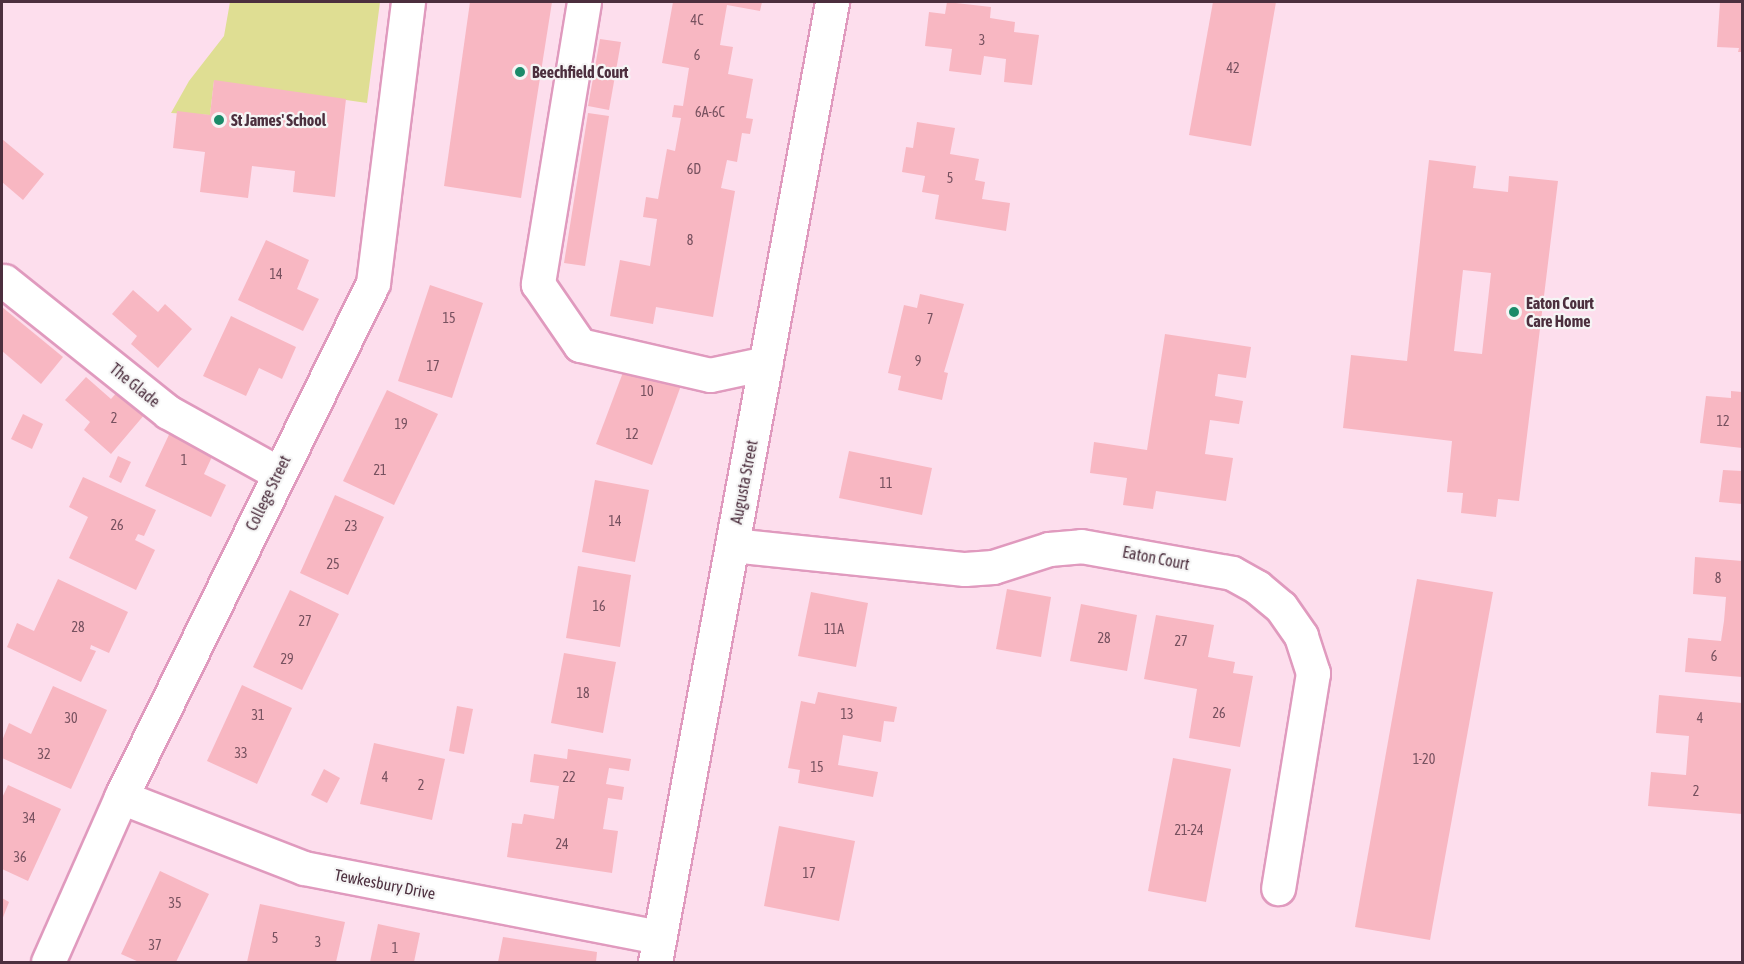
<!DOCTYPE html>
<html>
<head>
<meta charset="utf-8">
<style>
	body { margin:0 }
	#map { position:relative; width:1744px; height:964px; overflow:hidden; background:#fddeed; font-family:"Asap Condensed",sans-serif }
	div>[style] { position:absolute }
	.green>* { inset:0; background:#dfde93 }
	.building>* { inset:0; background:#f8b7c2 }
	.roads { filter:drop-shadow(2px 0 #e09abe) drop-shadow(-2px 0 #e09abe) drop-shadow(0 2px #e09abe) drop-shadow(0 -2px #e09abe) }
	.minor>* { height:33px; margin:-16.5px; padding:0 16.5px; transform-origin:16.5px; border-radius:16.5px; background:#fff }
	.dots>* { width:16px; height:16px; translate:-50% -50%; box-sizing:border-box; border:3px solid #f5f5f5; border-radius:50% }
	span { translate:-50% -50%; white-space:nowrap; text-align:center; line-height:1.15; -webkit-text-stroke:4.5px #f5f5f5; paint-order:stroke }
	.number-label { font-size:14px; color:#77515f }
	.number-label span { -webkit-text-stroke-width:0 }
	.poi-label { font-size:16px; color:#4c2f3e; font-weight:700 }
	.left { translate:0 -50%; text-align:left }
	.street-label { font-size:16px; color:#4c2f3e }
	.frame { position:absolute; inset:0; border:3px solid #4c2f3e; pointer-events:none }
</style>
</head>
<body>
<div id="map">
	<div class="green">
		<i style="clip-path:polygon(230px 2px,380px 2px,367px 103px,214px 81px,210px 115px,171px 113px,189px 81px,224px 36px)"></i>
	</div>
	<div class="building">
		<i style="clip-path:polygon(470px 2px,552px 2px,521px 198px,444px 186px)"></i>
		<i style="clip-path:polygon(673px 2px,762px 2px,760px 11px,727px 5px,720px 45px,733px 47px,728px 74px,753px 79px,746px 118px,753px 119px,750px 134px,742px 133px,737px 162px,727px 160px,721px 188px,735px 191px,713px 317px,656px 307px,653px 324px,610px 316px,620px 260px,650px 266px,657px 219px,643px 217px,646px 197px,658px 199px,667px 149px,675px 151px,681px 118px,672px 117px,674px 105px,683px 106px,689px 68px,662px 63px)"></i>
		<i style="clip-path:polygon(947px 2px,991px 7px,990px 18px,1015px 22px,1014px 32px,1039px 35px,1032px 85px,1004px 82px,1006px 59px,984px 56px,981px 75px,949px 71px,952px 49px,925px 46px,929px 12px,945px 14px)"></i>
		<i style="clip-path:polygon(1213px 2px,1276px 2px,1251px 146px,1189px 135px)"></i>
		<i style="clip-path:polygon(1720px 2px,1742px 2px,1742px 52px,1738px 52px,1739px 48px,1717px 47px)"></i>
		<i style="clip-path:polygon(600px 39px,621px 42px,609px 110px,588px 106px)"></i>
		<i style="clip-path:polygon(214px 80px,346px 99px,335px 197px,293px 192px,295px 171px,252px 166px,248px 198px,200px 192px,205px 152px,173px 148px,177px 111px,210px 115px)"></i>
		<i style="clip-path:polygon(588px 113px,609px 116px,585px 266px,564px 263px)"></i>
		<i style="clip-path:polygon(917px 122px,955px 128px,950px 154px,979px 159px,975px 180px,985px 182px,982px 199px,1010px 203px,1006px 231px,935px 219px,939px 195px,922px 192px,925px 176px,902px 172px,906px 147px,913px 148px)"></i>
		<i style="clip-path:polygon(2px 139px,44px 174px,23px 200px,2px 182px)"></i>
		<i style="clip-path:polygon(evenodd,1429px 160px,1476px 166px,1473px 188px,1508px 192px,1509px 176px,1558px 181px,1519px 501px,1498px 499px,1496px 517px,1461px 513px,1463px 493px,1447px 492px,1452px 441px,1343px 428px,1351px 355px,1407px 361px,1429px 160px,1463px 270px,1491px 273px,1482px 354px,1454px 351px,1463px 270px)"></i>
		<i style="clip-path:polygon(266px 240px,309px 260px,297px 289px,319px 299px,303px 331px,238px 300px)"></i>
		<i style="clip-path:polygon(430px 285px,483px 303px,452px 398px,398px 381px)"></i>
		<i style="clip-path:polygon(133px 290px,158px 312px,165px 304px,192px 329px,158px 368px,131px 344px,137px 336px,112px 314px)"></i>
		<i style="clip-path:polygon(920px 294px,964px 304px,944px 372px,948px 373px,942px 400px,898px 390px,901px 376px,888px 373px,904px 305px,917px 308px)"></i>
		<i style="clip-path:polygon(2px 307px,63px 357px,41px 384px,2px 351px)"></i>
		<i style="clip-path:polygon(231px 316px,296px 347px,282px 379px,259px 368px,246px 396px,203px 376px)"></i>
		<i style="clip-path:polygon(1165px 334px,1251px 347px,1246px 378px,1218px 374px,1215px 396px,1243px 401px,1239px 424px,1210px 420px,1205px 454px,1233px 458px,1226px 501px,1156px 491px,1153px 509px,1123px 505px,1127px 478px,1090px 473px,1094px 442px,1147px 450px)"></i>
		<i style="clip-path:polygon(628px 359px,683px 380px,652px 465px,596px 444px)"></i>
		<i style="clip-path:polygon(86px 377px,111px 399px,118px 391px,145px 414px,111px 454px,84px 430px,90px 422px,65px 400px)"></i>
		<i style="clip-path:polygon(387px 390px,438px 414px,394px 505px,343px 481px)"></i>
		<i style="clip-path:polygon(1731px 391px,1742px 392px,1742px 448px,1700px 443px,1706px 396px,1731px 398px)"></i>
		<i style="clip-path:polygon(23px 414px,43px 424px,32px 449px,11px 439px)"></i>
		<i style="clip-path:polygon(173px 426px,217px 446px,204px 474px,226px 485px,211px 517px,145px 486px)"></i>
		<i style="clip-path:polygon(849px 451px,932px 468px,922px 515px,839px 498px)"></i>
		<i style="clip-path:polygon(118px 456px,131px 462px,121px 483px,109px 477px)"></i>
		<i style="clip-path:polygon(1723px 470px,1742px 471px,1742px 504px,1719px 502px)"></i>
		<i style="clip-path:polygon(83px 477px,156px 510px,144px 536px,138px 534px,135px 540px,155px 550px,136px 590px,69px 558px,88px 517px,69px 507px)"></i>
		<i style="clip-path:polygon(595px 480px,649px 490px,635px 562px,582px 552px)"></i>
		<i style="clip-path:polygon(335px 495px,384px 517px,348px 595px,300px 573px)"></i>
		<i style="clip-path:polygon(1695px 557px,1742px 561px,1742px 677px,1685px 672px,1688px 638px,1721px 641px,1724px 621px,1726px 597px,1693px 594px)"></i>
		<i style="clip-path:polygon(578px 566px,631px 575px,620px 647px,566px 638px)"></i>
		<i style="clip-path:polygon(58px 579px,128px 612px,109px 653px,91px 645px,90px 649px,96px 651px,81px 682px,7px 647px,17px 623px,34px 631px)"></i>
		<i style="clip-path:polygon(1417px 579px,1493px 592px,1430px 940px,1355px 927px)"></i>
		<i style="clip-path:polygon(1007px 589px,1051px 597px,1041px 657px,996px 649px)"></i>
		<i style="clip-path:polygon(290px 590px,339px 614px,302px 690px,253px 667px)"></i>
		<i style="clip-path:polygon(811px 592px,868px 603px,856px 667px,798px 656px)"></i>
		<i style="clip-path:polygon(1081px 604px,1137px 615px,1127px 671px,1070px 661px)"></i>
		<i style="clip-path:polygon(1156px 615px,1214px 625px,1208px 657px,1235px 662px,1233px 673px,1253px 676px,1240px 747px,1189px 738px,1197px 689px,1144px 679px)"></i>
		<i style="clip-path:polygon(564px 653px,616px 662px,603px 733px,551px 723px)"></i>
		<i style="clip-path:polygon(242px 685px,292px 708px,257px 784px,207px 761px)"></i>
		<i style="clip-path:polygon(53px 686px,107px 710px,71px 789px,2px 758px,2px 741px,9px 723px,31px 734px)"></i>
		<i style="clip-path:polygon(818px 692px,897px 707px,894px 722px,884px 721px,881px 742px,843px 735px,838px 765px,878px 772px,873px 797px,798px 783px,800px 770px,788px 768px,801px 701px,815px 704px)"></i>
		<i style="clip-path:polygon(1659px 695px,1742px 703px,1742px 814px,1648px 806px,1651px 772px,1686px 775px,1689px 736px,1656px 733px)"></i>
		<i style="clip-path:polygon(457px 706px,473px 709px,464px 754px,449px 751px)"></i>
		<i style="clip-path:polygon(374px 743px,445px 759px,432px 820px,360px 804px)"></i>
		<i style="clip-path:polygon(568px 749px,631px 759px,629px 771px,609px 768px,606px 784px,624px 787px,622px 800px,608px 798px,603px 829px,618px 831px,612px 873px,507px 857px,512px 823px,522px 824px,524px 814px,554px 819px,559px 786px,530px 782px,534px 754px,567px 759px)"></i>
		<i style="clip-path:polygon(1173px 758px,1231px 769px,1206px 902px,1148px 891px)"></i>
		<i style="clip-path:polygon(324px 769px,340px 778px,327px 803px,311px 795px)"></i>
		<i style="clip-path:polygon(8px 785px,61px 809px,28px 881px,2px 869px,2px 798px)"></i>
		<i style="clip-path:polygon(779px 826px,855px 841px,839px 921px,764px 906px)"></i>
		<i style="clip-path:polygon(160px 871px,209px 894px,176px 962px,139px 962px,121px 954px)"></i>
		<i style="clip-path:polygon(2px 898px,9px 902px,2px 920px)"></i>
		<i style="clip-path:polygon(260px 904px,345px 922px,336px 962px,247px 962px)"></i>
		<i style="clip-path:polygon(378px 924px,420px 933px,414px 962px,370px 962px)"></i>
		<i style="clip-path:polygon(503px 937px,597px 952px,596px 962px,498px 962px)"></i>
	</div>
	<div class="roads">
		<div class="minor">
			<i style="left:584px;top:2px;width:286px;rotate:99.3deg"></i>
			<i style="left:538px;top:284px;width:74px;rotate:55.5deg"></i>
			<i style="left:580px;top:345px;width:133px;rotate:13deg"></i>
			<i style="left:710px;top:375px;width:57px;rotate:-12.1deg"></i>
			<i style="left:4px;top:281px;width:210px;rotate:38.6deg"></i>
			<i style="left:168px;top:412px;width:126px;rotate:29deg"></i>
			<i style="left:732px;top:545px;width:234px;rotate:5.9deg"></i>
			<i style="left:965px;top:569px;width:28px;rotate:-4deg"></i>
			<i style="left:993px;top:567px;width:59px;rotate:-17.8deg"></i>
			<i style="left:1049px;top:549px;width:32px;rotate:-5deg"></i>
			<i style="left:1081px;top:546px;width:153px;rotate:10.1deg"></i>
			<i style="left:1232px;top:573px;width:29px;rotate:29deg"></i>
			<i style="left:1257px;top:587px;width:31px;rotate:40deg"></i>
			<i style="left:1281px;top:607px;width:35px;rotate:55deg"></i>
			<i style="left:1301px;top:636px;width:39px;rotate:72deg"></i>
			<i style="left:1313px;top:673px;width:218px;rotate:99.2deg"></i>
			<i style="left:121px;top:797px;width:196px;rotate:21.2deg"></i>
			<i style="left:304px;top:868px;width:362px;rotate:11deg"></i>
			<i style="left:48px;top:962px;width:180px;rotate:-66.1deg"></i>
			<i style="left:121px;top:797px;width:572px;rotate:-63.88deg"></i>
			<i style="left:373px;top:283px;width:283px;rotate:-82.9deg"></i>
			<i style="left:655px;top:962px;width:976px;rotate:-79.55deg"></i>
		</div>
	</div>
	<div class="dots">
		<i style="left:520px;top:72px;background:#1b8a69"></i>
		<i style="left:219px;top:120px;background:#1b8a69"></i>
		<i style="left:1514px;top:312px;background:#1b8a69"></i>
	</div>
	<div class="number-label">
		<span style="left:697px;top:20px">4C</span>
		<span style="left:982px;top:40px">3</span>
		<span style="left:697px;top:55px">6</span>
		<span style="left:1233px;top:68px">42</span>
		<span style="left:710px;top:112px">6A-6C</span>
		<span style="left:694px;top:169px">6D</span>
		<span style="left:950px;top:178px">5</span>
		<span style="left:690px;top:240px">8</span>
		<span style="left:276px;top:274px">14</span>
		<span style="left:449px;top:318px">15</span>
		<span style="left:930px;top:319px">7</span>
		<span style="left:918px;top:361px">9</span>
		<span style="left:433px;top:366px">17</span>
		<span style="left:647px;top:391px">10</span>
		<span style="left:114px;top:418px">2</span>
		<span style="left:1723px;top:421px">12</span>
		<span style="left:401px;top:424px">19</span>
		<span style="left:632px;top:434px">12</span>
		<span style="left:184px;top:460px">1</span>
		<span style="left:380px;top:470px">21</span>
		<span style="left:886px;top:483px">11</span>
		<span style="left:615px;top:521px">14</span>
		<span style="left:117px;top:525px">26</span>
		<span style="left:351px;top:526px">23</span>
		<span style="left:333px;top:564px">25</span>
		<span style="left:1718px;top:578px">8</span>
		<span style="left:599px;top:606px">16</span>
		<span style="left:305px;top:621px">27</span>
		<span style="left:78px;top:627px">28</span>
		<span style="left:834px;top:629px">11A</span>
		<span style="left:1104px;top:638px">28</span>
		<span style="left:1181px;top:641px">27</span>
		<span style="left:1714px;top:656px">6</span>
		<span style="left:287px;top:659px">29</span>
		<span style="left:583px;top:693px">18</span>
		<span style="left:1219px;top:713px">26</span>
		<span style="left:847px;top:714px">13</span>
		<span style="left:258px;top:715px">31</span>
		<span style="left:71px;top:718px">30</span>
		<span style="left:1700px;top:718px">4</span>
		<span style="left:241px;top:753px">33</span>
		<span style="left:44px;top:754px">32</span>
		<span style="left:1424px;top:759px">1-20</span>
		<span style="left:817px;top:767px">15</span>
		<span style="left:385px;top:777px">4</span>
		<span style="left:569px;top:777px">22</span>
		<span style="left:421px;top:785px">2</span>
		<span style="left:1696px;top:791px">2</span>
		<span style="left:29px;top:818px">34</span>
		<span style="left:1189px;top:830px">21-24</span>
		<span style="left:562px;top:844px">24</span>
		<span style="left:20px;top:857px">36</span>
		<span style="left:809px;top:873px">17</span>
		<span style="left:175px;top:903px">35</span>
		<span style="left:275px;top:938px">5</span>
		<span style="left:318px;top:942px">3</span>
		<span style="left:155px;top:945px">37</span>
		<span style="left:395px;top:948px">1</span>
	</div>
	<div class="poi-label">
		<span class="left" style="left:532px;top:72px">Beechfield Court</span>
		<span class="left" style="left:231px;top:120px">St James' School</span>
		<span class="left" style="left:1526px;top:312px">Eaton Court<br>Care Home</span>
	</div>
	<div class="street-label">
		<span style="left:135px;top:385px;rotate:39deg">The Glade</span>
		<span style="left:744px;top:482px;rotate:-79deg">Augusta Street</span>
		<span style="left:268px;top:493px;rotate:-64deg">College Street</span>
		<span style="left:1156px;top:558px;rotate:11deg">Eaton Court</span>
		<span style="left:385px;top:884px;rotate:11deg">Tewkesbury Drive</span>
	</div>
	<div class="frame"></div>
</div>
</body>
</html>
